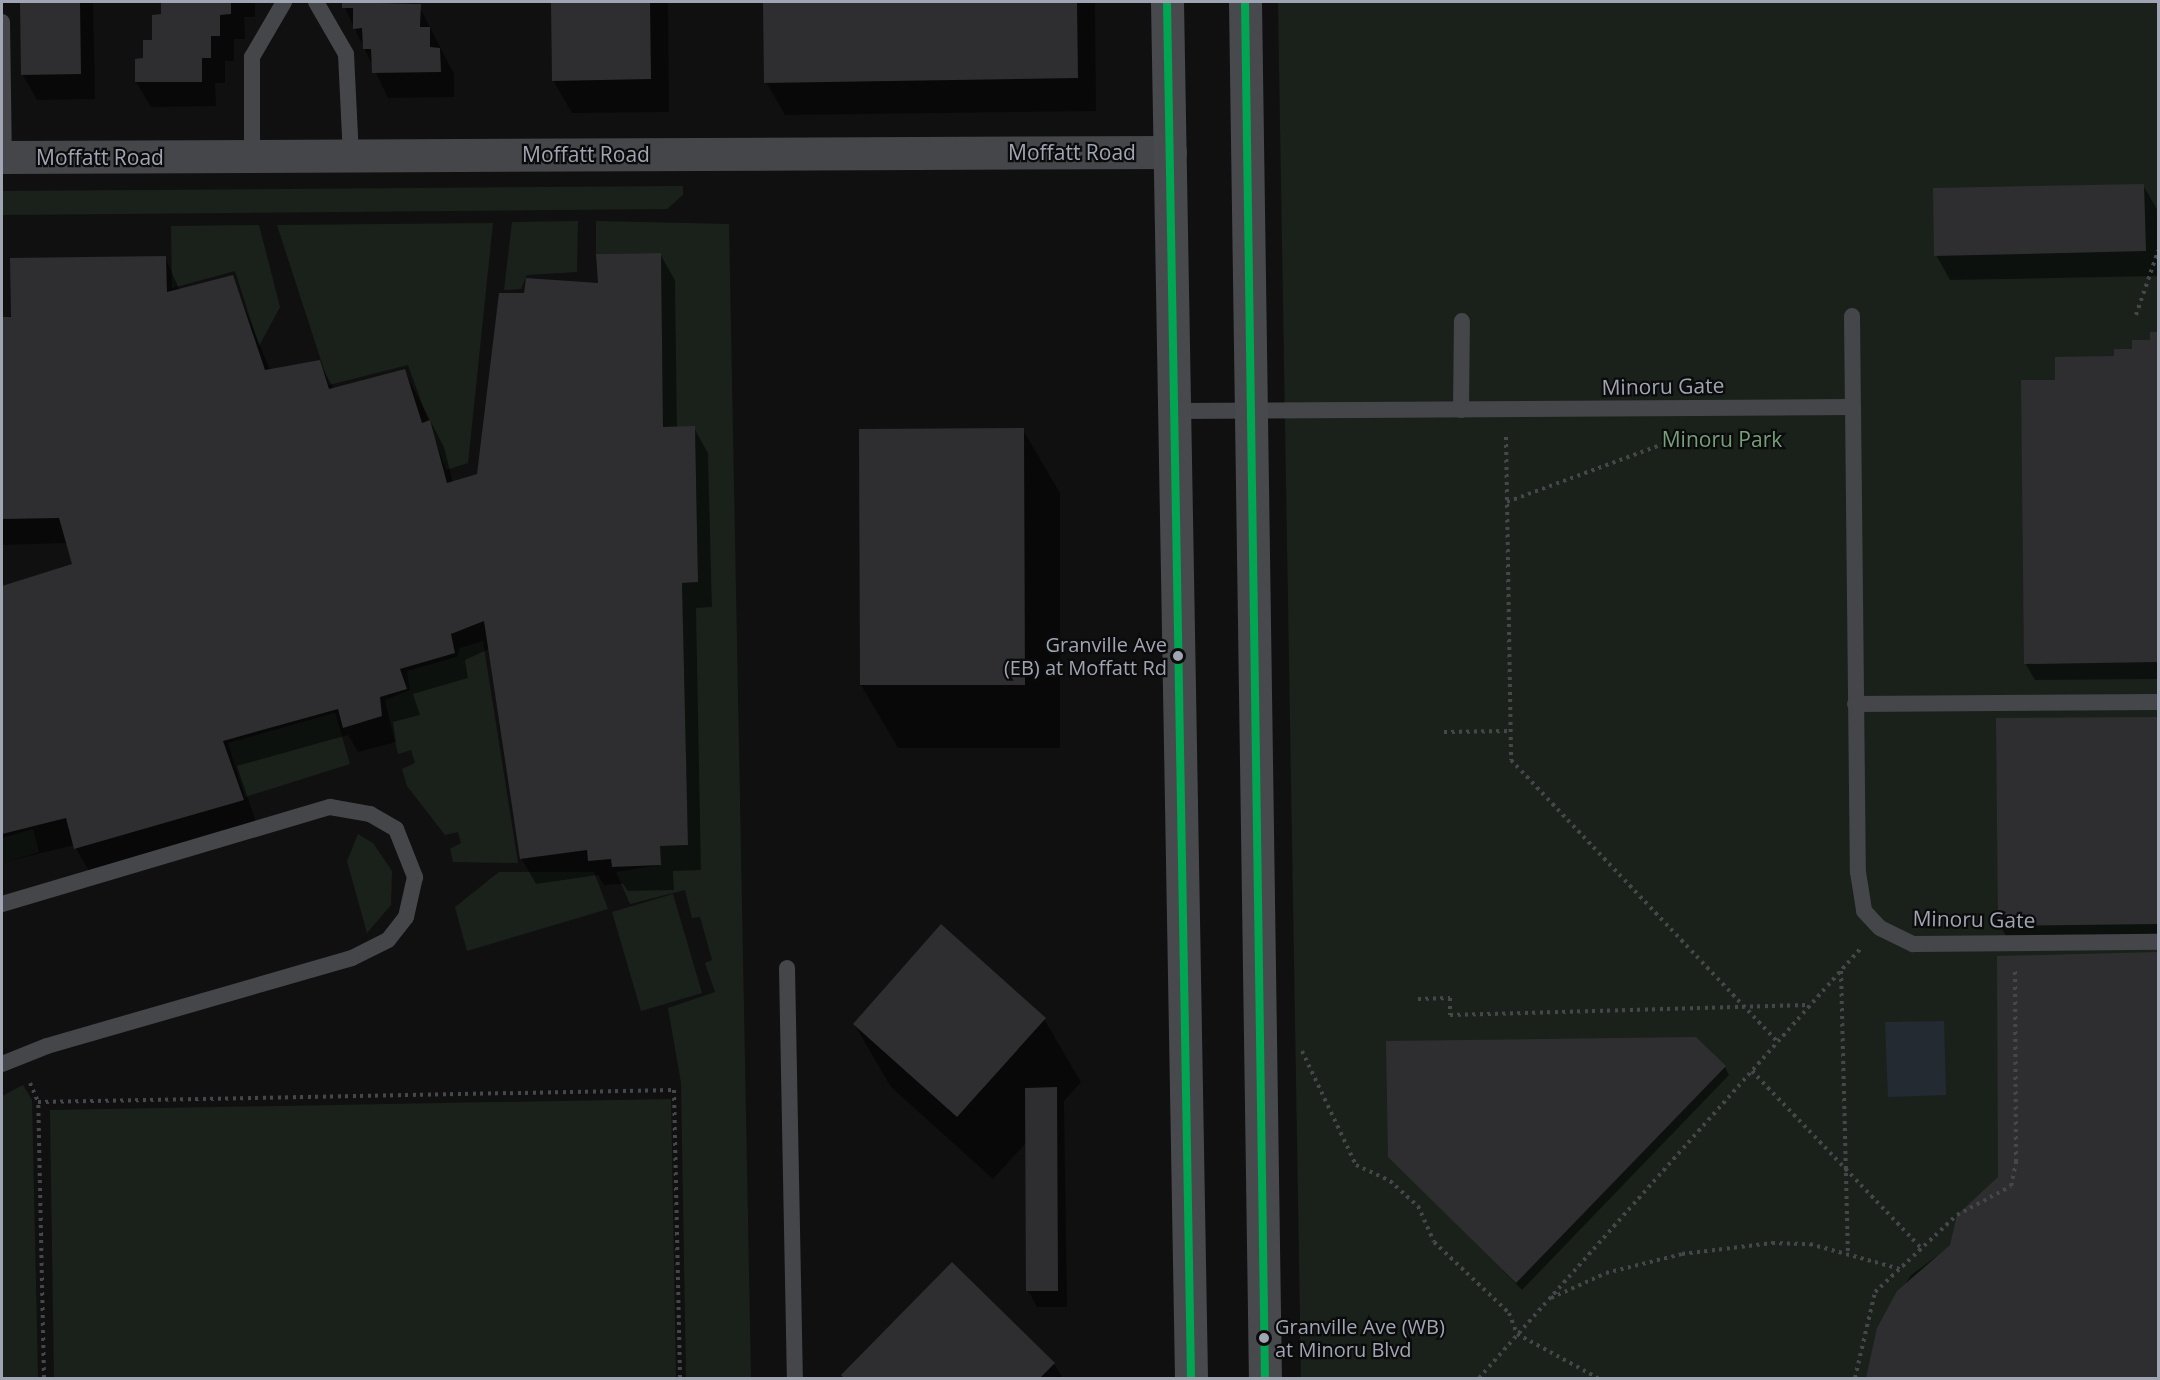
<!DOCTYPE html>
<html>
<head>
<meta charset="utf-8">
<style>
	body { margin:0 }
	#map { position:relative; width:2160px; height:1380px; overflow:hidden; background:#101011; font-family:"Open Sans",sans-serif }
	div>[style] { position:absolute }
	.green>* { inset:0; background:#1a211b }
	.water>* { inset:0; background:#242a32 }
	.shadow>* { inset:0; background:#0007 }
	.building>* { inset:0; background:#2e2e30 }
	.path>* { height:4px; margin-top:-2px; transform-origin:0; background:repeating-linear-gradient(90deg,#46474b 0 3px,transparent 0 7.5px) }
	.service>* { height:16px; margin:-8px; padding:0 8px; transform-origin:8px; border-radius:8px; background:#454649 }
	.minor>* { height:33px; margin:-16.5px; padding:0 16.5px; transform-origin:16.5px; border-radius:16.5px; background:#454649 }
	.secondary>* { height:33px; margin:-16.5px; padding:0 16.5px; transform-origin:16.5px; border-radius:16.5px; background:#48494d }
	.bus-1>* { height:8px; margin:-4px; padding:0 4px; transform-origin:4px; border-radius:4px; background:#00a651 }
	.dots>* { width:16px; height:16px; translate:-50% -50%; box-sizing:border-box; border:3px solid #0b0b0c; border-radius:50% }
	span { translate:-50% -50%; white-space:nowrap; text-align:center; line-height:1.15; -webkit-text-stroke:4.5px #0b0b0c; paint-order:stroke }
	.bus-label { font-size:20px; color:#a0a5b3 }
	.right { translate:-100% -50%; text-align:right }
	.left { translate:0 -50%; text-align:left }
	.street-label { font-size:21px; color:#a0a5b3 }
	.park-label { font-size:21px; color:#769f7b }
	.frame { position:absolute; inset:0; border:3px solid #a0a5b3; pointer-events:none }
</style>
</head>
<body>
<div id="map">
	<div class="green">
		<i style="clip-path:polygon(1278px 2px,2158px 2px,2158px 1378px,1301px 1378px)"></i>
		<i style="clip-path:polygon(683px 186px,683px 195px,667px 209px,2px 215px,2px 191px)"></i>
		<i style="clip-path:polygon(578px 221px,577px 272px,527px 275px,521px 289px,504px 290px,512px 222px)"></i>
		<i style="clip-path:polygon(596px 221px,729px 224px,751px 1378px,686px 1378px,681px 1083px,668px 1008px,715px 992px,705px 963px,712px 960px,700px 917px,692px 918px,685px 890px,630px 904px,616px 872px,660px 865px,660px 846px,688px 845px,682px 583px,698px 582px,695px 427px,663px 427px,661px 253px,596px 254px)"></i>
		<i style="clip-path:polygon(493px 223px,468px 463px,446px 470px,408px 365px,329px 385px,277px 225px)"></i>
		<i style="clip-path:polygon(259px 225px,280px 307px,259px 346px,235px 271px,172px 288px,171px 226px)"></i>
		<i style="clip-path:polygon(483px 641px,518px 863px,453px 862px,450px 849px,461px 843px,458px 832px,445px 835px,407px 786px,402px 769px,415px 763px,411px 750px,398px 754px,385px 700px,410px 690px,407px 671px,457px 657px,460px 648px)"></i>
		<i style="clip-path:polygon(335px 713px,350px 764px,245px 797px,228px 743px)"></i>
		<i style="clip-path:polygon(33px 829px,39px 852px,2px 863px,2px 838px)"></i>
		<i style="clip-path:polygon(358px 834px,373px 843px,392px 871px,391px 905px,367px 933px,347px 861px)"></i>
		<i style="clip-path:polygon(499px 872px,594px 872px,608px 909px,467px 951px,455px 907px)"></i>
		<i style="clip-path:polygon(673px 894px,702px 993px,641px 1011px,612px 912px)"></i>
		<i style="clip-path:polygon(23px 1085px,32px 1100px,38px 1378px,2px 1378px,2px 1096px)"></i>
		<i style="clip-path:polygon(671px 1099px,676px 1378px,54px 1378px,50px 1110px)"></i>
	</div>
	<div class="water">
		<i style="clip-path:polygon(1944px 1021px,1946px 1095px,1888px 1097px,1885px 1022px)"></i>
	</div>
	<div class="shadow">
		<i style="clip-path:polygon(22px 2px,93px 2px,95px 99px,37px 100px,23px 75px)"></i>
		<i style="clip-path:polygon(162px 2px,255px 2px,255px 17px,244px 17px,245px 39px,234px 39px,234px 61px,225px 61px,225px 83px,215px 83px,216px 106px,151px 107px,136px 82px,163px 16px)"></i>
		<i style="clip-path:polygon(417px 2px,454px 74px,454px 97px,388px 98px,342px 2px)"></i>
		<i style="clip-path:polygon(552px 2px,668px 2px,669px 112px,572px 113px,553px 80px)"></i>
		<i style="clip-path:polygon(765px 2px,1095px 2px,1096px 111px,785px 115px,766px 82px)"></i>
		<i style="clip-path:polygon(2143px 185px,2158px 211px,2158px 276px,1950px 280px,1936px 255px)"></i>
		<i style="clip-path:polygon(660px 254px,675px 280px,677px 428px,694px 428px,708px 453px,712px 607px,696px 608px,701px 870px,673px 871px,674px 890px,628px 891px,623px 884px,604px 885px,598px 875px,536px 884px,521px 858px,489px 649px,465px 660px,468px 678px,413px 694px,420px 715px,393px 722px,396px 742px,358px 752px,348px 735px,237px 766px,257px 825px,90px 873px,74px 845px,2px 863px,2px 587px,73px 565px,67px 543px,2px 545px,2px 319px,165px 257px,180px 291px,232px 277px,270px 370px,319px 362px,334px 389px,404px 370px,444px 447px,453px 483px,478px 475px,525px 294px,600px 285px)"></i>
		<i style="clip-path:polygon(2152px 333px,2158px 333px,2158px 679px,2035px 680px,2025px 663px,2057px 381px,2152px 342px)"></i>
		<i style="clip-path:polygon(1023px 430px,1060px 493px,1060px 748px,898px 748px,861px 685px)"></i>
		<i style="clip-path:polygon(2158px 718px,2158px 941px,2009px 942px,2000px 925px,1998px 719px)"></i>
		<i style="clip-path:polygon(2158px 956px,2158px 1378px,1868px 1378px,1878px 1328px,1911px 1275px,1952px 1245px,1958px 1216px,1999px 1178px,1998px 957px)"></i>
		<i style="clip-path:polygon(1044px 1019px,1081px 1082px,1064px 1101px,1067px 1307px,1037px 1307px,1028px 1290px,1026px 1143px,993px 1179px,891px 1087px,854px 1024px)"></i>
		<i style="clip-path:polygon(1725px 1067px,1729px 1075px,1522px 1290px,1390px 1156px)"></i>
		<i style="clip-path:polygon(952px 1264px,1054px 1364px,1063px 1378px,845px 1378px)"></i>
	</div>
	<div class="building">
		<i style="clip-path:polygon(20px 2px,80px 2px,81px 74px,21px 75px)"></i>
		<i style="clip-path:polygon(161px 2px,231px 2px,231px 14px,220px 15px,220px 36px,211px 36px,211px 58px,202px 58px,202px 82px,135px 82px,135px 59px,143px 58px,143px 40px,152px 40px,152px 15px,161px 14px)"></i>
		<i style="clip-path:polygon(342px 2px,421px 4px,420px 27px,430px 27px,430px 47px,440px 48px,441px 72px,372px 73px,371px 49px,363px 49px,362px 28px,353px 29px,353px 8px,342px 8px)"></i>
		<i style="clip-path:polygon(551px 2px,650px 2px,651px 79px,552px 81px)"></i>
		<i style="clip-path:polygon(763px 2px,1077px 2px,1078px 78px,764px 83px)"></i>
		<i style="clip-path:polygon(2144px 184px,2146px 251px,1934px 256px,1933px 188px)"></i>
		<i style="clip-path:polygon(661px 253px,663px 427px,695px 426px,698px 582px,682px 583px,688px 845px,660px 846px,661px 865px,612px 867px,611px 859px,588px 861px,587px 850px,520px 859px,484px 621px,451px 634px,455px 653px,400px 669px,407px 689px,380px 697px,382px 716px,343px 728px,338px 709px,223px 741px,244px 800px,74px 849px,66px 818px,2px 834px,2px 586px,72px 564px,59px 518px,2px 519px,2px 317px,11px 317px,10px 258px,166px 256px,167px 292px,233px 275px,265px 370px,320px 360px,329px 389px,405px 369px,422px 423px,430px 420px,447px 483px,477px 474px,499px 293px,524px 293px,526px 278px,598px 283px,596px 254px)"></i>
		<i style="clip-path:polygon(2150px 332px,2158px 332px,2158px 662px,2024px 664px,2021px 380px,2055px 380px,2055px 357px,2114px 356px,2114px 349px,2132px 349px,2132px 340px,2150px 340px)"></i>
		<i style="clip-path:polygon(1024px 428px,1025px 685px,860px 685px,859px 429px)"></i>
		<i style="clip-path:polygon(2158px 717px,2158px 924px,1998px 926px,1996px 718px)"></i>
		<i style="clip-path:polygon(941px 924px,1046px 1018px,957px 1117px,853px 1024px)"></i>
		<i style="clip-path:polygon(2158px 952px,2158px 1378px,1866px 1378px,1877px 1328px,1897px 1291px,1950px 1245px,1957px 1215px,1998px 1177px,1997px 956px)"></i>
		<i style="clip-path:polygon(1696px 1037px,1726px 1066px,1516px 1283px,1388px 1157px,1386px 1041px)"></i>
		<i style="clip-path:polygon(1057px 1087px,1058px 1291px,1026px 1291px,1025px 1088px)"></i>
		<i style="clip-path:polygon(952px 1262px,1055px 1363px,1040px 1378px,844px 1378px,841px 1375px)"></i>
	</div>
	<div class="path">
		<i style="left:2136px;top:315px;width:68px;rotate:-71deg"></i>
		<i style="left:1506px;top:437px;width:323px;rotate:89.1deg"></i>
		<i style="left:1511px;top:760px;width:387px;rotate:46.6deg"></i>
		<i style="left:1507px;top:502px;width:180px;rotate:-20.4deg"></i>
		<i style="left:1444px;top:732px;width:66px;rotate:-0.9deg"></i>
		<i style="left:1841px;top:971px;width:283px;rotate:88.6deg"></i>
		<i style="left:1418px;top:999px;width:32px;rotate:-2deg"></i>
		<i style="left:1450px;top:998px;width:17px;rotate:90deg"></i>
		<i style="left:1450px;top:1015px;width:359px;rotate:-1.6deg"></i>
		<i style="left:1302px;top:1051px;width:126px;rotate:64.7deg"></i>
		<i style="left:1356px;top:1165px;width:38px;rotate:25deg"></i>
		<i style="left:1390px;top:1181px;width:38px;rotate:42deg"></i>
		<i style="left:1418px;top:1206px;width:39px;rotate:66deg"></i>
		<i style="left:1434px;top:1242px;width:103px;rotate:43.4deg"></i>
		<i style="left:1509px;top:1313px;width:22px;rotate:69deg"></i>
		<i style="left:1517px;top:1334px;width:92px;rotate:28.5deg"></i>
		<i style="left:1752px;top:1071px;width:246px;rotate:46.3deg"></i>
		<i style="left:30px;top:1083px;width:21px;rotate:67deg"></i>
		<i style="left:1551px;top:1298px;width:60px;rotate:-24.4deg"></i>
		<i style="left:1606px;top:1273px;width:78px;rotate:-14deg"></i>
		<i style="left:1682px;top:1254px;width:91px;rotate:-7deg"></i>
		<i style="left:1772px;top:1243px;width:38px;rotate:2deg"></i>
		<i style="left:1810px;top:1244px;width:93px;rotate:15.5deg"></i>
		<i style="left:44px;top:1378px;width:276px;rotate:-91.2deg"></i>
		<i style="left:38px;top:1102px;width:636px;rotate:-1.08deg"></i>
		<i style="left:674px;top:1090px;width:288px;rotate:88.8deg"></i>
		<i style="left:1479px;top:1378px;width:575px;rotate:-48.38deg"></i>
		<i style="left:1855px;top:1378px;width:88px;rotate:-76.9deg"></i>
		<i style="left:1875px;top:1292px;width:112px;rotate:-43.2deg"></i>
		<i style="left:1957px;top:1215px;width:61px;rotate:-28.2deg"></i>
		<i style="left:2011px;top:1186px;width:25px;rotate:-78deg"></i>
		<i style="left:2016px;top:1162px;width:192px;rotate:-90.3deg"></i>
	</div>
	<div class="service">
		<i style="left:316px;top:2px;width:60px;rotate:60deg"></i>
		<i style="left:346px;top:54px;width:101px;rotate:87.2deg"></i>
		<i style="left:2px;top:22px;width:135px;rotate:89.2deg"></i>
		<i style="left:252px;top:156px;width:99px;rotate:-90deg"></i>
		<i style="left:252px;top:57px;width:64px;rotate:-59.8deg"></i>
		<i style="left:1852px;top:316px;width:91px;rotate:89.4deg"></i>
		<i style="left:1461px;top:410px;width:89px;rotate:-89.4deg"></i>
		<i style="left:1175px;top:411px;width:678px;rotate:-0.34deg"></i>
		<i style="left:1853px;top:407px;width:465px;rotate:89.4deg"></i>
		<i style="left:1858px;top:872px;width:39px;rotate:81deg"></i>
		<i style="left:1864px;top:911px;width:23px;rotate:47deg"></i>
		<i style="left:1880px;top:928px;width:37px;rotate:26deg"></i>
		<i style="left:1913px;top:944px;width:245px;rotate:-0.5deg"></i>
		<i style="left:1855px;top:704px;width:303px;rotate:-0.4deg"></i>
		<i style="left:2px;top:904px;width:342px;rotate:-16.5deg"></i>
		<i style="left:330px;top:807px;width:41px;rotate:9.9deg"></i>
		<i style="left:370px;top:814px;width:30px;rotate:30deg"></i>
		<i style="left:396px;top:829px;width:52px;rotate:68.4deg"></i>
		<i style="left:415px;top:877px;width:41px;rotate:102.7deg"></i>
		<i style="left:406px;top:917px;width:29px;rotate:128deg"></i>
		<i style="left:388px;top:940px;width:40px;rotate:153.4deg"></i>
		<i style="left:352px;top:958px;width:317px;rotate:163.9deg"></i>
		<i style="left:47px;top:1046px;width:48px;rotate:158.2deg"></i>
		<i style="left:787px;top:968px;width:410px;rotate:88.9deg"></i>
	</div>
	<div class="minor">
		<i style="left:2px;top:157px;width:1168px;rotate:-0.25deg"></i>
	</div>
	<div class="secondary">
		<i style="left:1167px;top:2px;width:1376px;rotate:89deg"></i>
		<i style="left:1245px;top:2px;width:1376px;rotate:89.17deg"></i>
	</div>
	<div class="bus-1">
		<i style="left:1167px;top:2px;width:1376px;rotate:89deg"></i>
		<i style="left:1245px;top:2px;width:1376px;rotate:89.17deg"></i>
	</div>
	<div class="dots">
		<i style="left:1178px;top:656px;background:#a0a5b3"></i>
		<i style="left:1264px;top:1338px;background:#a0a5b3"></i>
	</div>
	<div class="bus-label">
		<span class="right" style="left:1167px;top:656px">Granville Ave<br>(EB) at Moffatt Rd</span>
		<span class="left" style="left:1275px;top:1338px">Granville Ave (WB)<br>at Minoru Blvd</span>
	</div>
	<div class="street-label">
		<span style="left:1072px;top:152px">Moffatt Road</span>
		<span style="left:586px;top:154px">Moffatt Road</span>
		<span style="left:100px;top:157px">Moffatt Road</span>
		<span style="left:1663px;top:386px;rotate:-1deg">Minoru Gate</span>
		<span style="left:1974px;top:919px;rotate:1deg">Minoru Gate</span>
	</div>
	<div class="park-label">
		<span style="left:1722px;top:439px">Minoru Park</span>
	</div>
	<div class="frame"></div>
</div>
</body>
</html>
